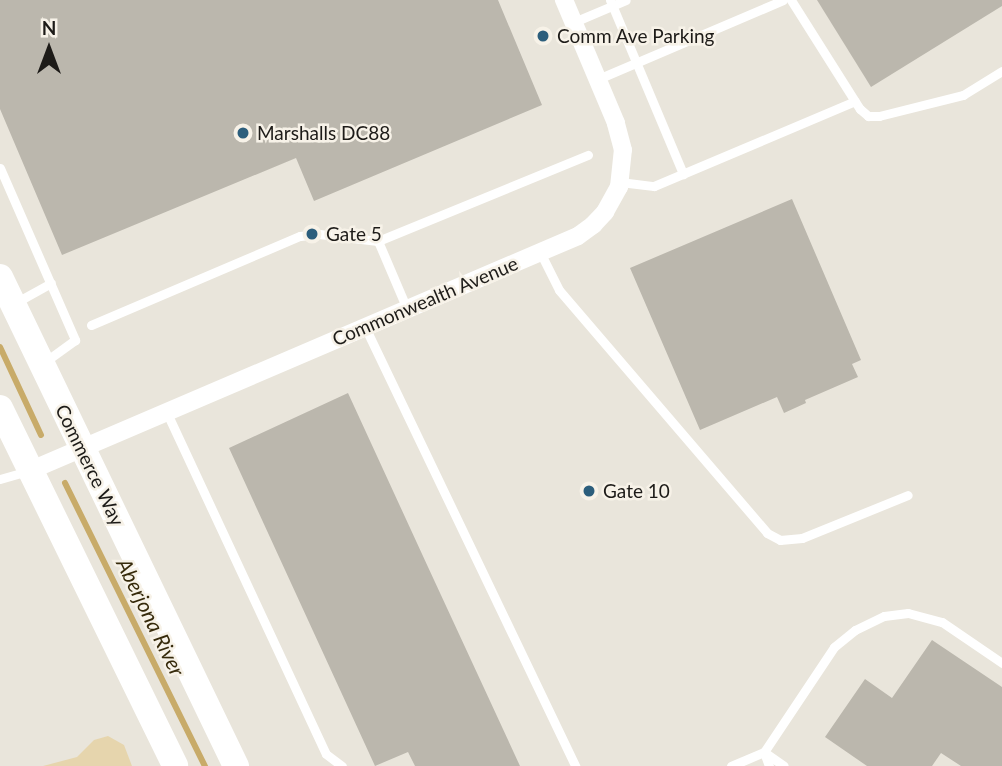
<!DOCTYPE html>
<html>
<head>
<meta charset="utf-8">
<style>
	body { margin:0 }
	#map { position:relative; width:1002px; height:766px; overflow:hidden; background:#e9e5db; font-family:Lato,sans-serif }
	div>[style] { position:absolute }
	.green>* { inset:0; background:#e6d5ad }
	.stream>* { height:6px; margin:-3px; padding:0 3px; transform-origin:3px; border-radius:3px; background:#c8ab69 }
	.building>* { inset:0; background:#bbb7ad }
	.lane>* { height:9px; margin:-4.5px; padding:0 4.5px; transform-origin:4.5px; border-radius:4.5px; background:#fff }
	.street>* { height:18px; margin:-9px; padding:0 9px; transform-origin:9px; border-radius:9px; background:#fff }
	.secondary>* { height:26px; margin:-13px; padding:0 13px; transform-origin:13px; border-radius:13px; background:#fff }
	.dots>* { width:19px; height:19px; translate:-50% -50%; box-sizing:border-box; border:4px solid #f7f2e8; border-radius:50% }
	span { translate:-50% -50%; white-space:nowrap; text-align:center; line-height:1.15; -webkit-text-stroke:5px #f7f2e8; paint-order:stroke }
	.poi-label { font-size:19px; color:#1d1b18 }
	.left { translate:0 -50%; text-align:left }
	.street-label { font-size:19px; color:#1d1b18 }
	.water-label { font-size:21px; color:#362a0b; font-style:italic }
	.north { position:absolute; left:14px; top:14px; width:70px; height:70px; -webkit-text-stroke:5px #f7f2e8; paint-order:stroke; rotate:0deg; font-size:19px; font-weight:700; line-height:28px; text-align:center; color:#1d1b18 }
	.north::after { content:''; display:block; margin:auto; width:24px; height:32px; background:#1d1b18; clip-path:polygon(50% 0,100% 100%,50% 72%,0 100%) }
</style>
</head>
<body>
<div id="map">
	<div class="green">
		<i style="clip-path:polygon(108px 736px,124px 745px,132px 766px,43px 766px,77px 757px,94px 740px)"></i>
	</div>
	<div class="stream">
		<i style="left:0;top:347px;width:97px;rotate:65deg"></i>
		<i style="left:65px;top:483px;width:316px;rotate:63.7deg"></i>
	</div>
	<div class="building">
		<i style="clip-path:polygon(0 0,498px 0,542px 105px,314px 201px,296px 158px,62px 255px,0 109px)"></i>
		<i style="clip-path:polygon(817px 0,1002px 0,1002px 6px,871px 87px)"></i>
		<i style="clip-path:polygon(792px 199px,861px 360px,852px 364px,858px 377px,805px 400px,806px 403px,784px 413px,777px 397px,700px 430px,630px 268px)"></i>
		<i style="clip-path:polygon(348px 393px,428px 567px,520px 766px,415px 766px,408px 752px,375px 766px,229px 448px)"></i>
		<i style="clip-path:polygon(932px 640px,1002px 687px,1002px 766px,961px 766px,941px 753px,932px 766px,867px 766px,825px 737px,865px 679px,892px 698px)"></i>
	</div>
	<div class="lane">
		<i style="left:610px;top:0;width:189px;rotate:67.2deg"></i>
		<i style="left:791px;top:0;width:129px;rotate:57.7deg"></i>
		<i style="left:860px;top:109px;width:11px;rotate:41deg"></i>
		<i style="left:868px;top:116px;width:11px"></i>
		<i style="left:879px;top:116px;width:87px;rotate:-14deg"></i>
		<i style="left:963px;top:95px;width:46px;rotate:-31.6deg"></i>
		<i style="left:574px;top:22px;width:56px;rotate:-22.9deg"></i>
		<i style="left:598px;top:79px;width:201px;rotate:-23.1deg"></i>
		<i style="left:0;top:168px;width:188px;rotate:66.4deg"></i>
		<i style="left:75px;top:340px;width:39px;rotate:144deg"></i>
		<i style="left:620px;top:182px;width:34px;rotate:7deg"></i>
		<i style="left:654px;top:186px;width:218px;rotate:-22.9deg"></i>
		<i style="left:540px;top:252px;width:42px;rotate:63.4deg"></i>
		<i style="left:559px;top:290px;width:320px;rotate:49.4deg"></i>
		<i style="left:767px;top:533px;width:15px;rotate:28deg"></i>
		<i style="left:780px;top:540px;width:22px;rotate:-5deg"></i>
		<i style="left:802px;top:538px;width:114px;rotate:-22.1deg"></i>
		<i style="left:15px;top:303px;width:41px;rotate:-29.1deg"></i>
		<i style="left:407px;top:309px;width:74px;rotate:-113.1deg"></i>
		<i style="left:378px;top:241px;width:227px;rotate:-22.3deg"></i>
		<i style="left:91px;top:325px;width:227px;rotate:-23.1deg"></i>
		<i style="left:300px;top:236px;width:19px;rotate:-6deg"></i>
		<i style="left:319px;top:234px;width:59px;rotate:6.8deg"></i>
		<i style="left:365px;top:327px;width:487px;rotate:64.4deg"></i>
		<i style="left:166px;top:411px;width:378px;rotate:65deg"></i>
		<i style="left:326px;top:754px;width:20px;rotate:37deg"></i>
		<i style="left:0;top:479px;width:29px;rotate:-16deg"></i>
		<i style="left:731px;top:766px;width:36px;rotate:-23deg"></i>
		<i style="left:764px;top:752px;width:24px;rotate:35deg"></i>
		<i style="left:769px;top:766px;width:15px;rotate:-110deg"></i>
		<i style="left:764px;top:752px;width:126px;rotate:-56.3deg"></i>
		<i style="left:834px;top:647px;width:27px;rotate:-39deg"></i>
		<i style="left:855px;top:630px;width:32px;rotate:-26deg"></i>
		<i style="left:884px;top:616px;width:24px;rotate:-7deg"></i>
		<i style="left:908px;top:613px;width:35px;rotate:15deg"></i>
		<i style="left:942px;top:622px;width:73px;rotate:34.3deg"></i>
	</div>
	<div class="street">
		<i style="left:29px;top:471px;width:597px;rotate:-23.17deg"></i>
		<i style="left:578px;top:236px;width:19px;rotate:-36deg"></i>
		<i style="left:593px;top:225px;width:18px;rotate:-47deg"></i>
		<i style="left:605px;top:212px;width:29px;rotate:-61deg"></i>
		<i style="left:619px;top:187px;width:37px;rotate:-84deg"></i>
		<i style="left:623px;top:150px;width:28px;rotate:-105deg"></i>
		<i style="left:616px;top:123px;width:134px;rotate:-112.9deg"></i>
	</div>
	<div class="secondary">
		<i style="left:0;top:277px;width:543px;rotate:64.24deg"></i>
		<i style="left:0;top:408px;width:398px;rotate:63.9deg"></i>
	</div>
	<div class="dots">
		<i style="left:543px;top:36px;background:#2c5e7c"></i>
		<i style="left:243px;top:133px;background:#2c5e7c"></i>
		<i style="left:312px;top:234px;background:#2c5e7c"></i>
		<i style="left:589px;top:491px;background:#2c5e7c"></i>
	</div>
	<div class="poi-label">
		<span class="left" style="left:557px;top:36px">Comm Ave Parking</span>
		<span class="left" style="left:257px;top:133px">Marshalls DC88</span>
		<span class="left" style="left:326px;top:234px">Gate 5</span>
		<span class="left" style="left:603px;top:491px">Gate 10</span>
	</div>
	<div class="street-label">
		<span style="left:425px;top:301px;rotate:-23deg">Commonwealth Avenue</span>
		<span style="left:90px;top:465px;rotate:64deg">Commerce Way</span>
	</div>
	<div class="water-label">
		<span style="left:151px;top:617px;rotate:64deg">Aberjona River</span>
	</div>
	<div class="north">N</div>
</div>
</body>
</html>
